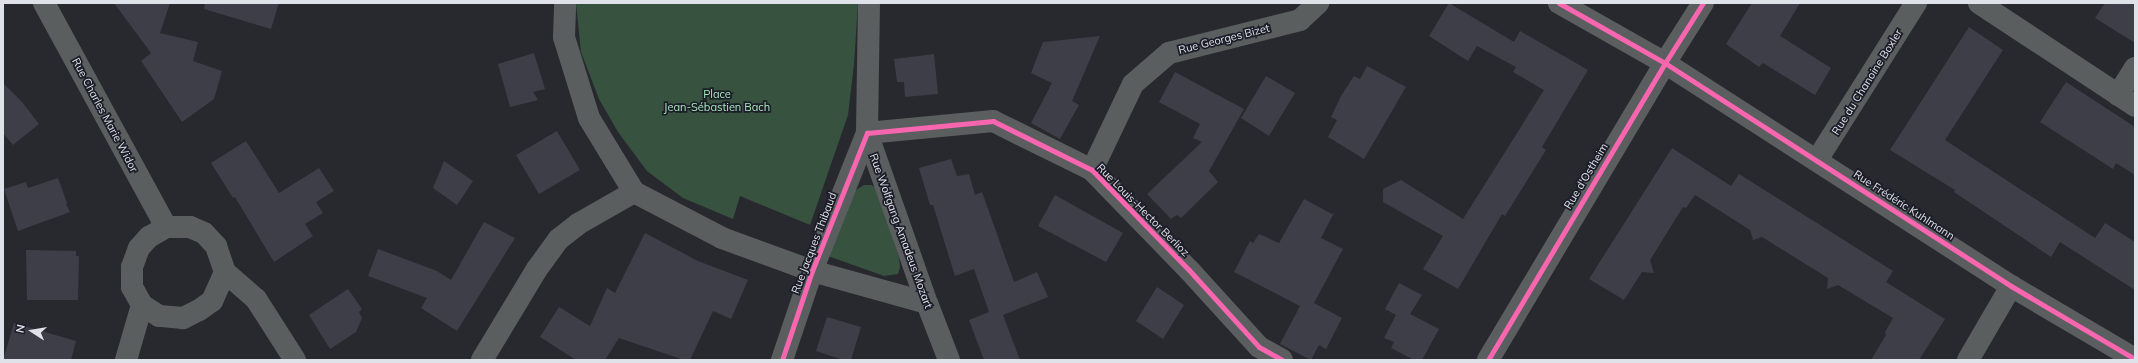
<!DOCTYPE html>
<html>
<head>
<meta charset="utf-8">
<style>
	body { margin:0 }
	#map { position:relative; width:2138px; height:363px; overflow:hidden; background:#28292f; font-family:Mulish,sans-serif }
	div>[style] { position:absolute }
	.green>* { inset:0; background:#385240 }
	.building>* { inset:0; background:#3d3e47 }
	.minor>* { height:22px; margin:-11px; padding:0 11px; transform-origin:11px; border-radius:11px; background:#5b5e5f }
	.cycleway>* { height:5px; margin:-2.5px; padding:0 2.5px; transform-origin:2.5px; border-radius:2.5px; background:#f766af }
	span { translate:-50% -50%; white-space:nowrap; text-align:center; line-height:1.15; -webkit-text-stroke:3.5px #1b1d28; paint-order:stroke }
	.street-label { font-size:11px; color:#e0e2e9 }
	.park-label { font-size:11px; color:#abe7bb }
	.frame { position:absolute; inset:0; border:4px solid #e0e2e9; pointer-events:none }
	.north { position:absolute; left:12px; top:311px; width:40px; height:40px; -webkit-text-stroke:3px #1b1d28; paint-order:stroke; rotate:282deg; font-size:11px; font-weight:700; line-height:16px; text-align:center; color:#e0e2e9 }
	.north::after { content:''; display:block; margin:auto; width:14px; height:18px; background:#e0e2e9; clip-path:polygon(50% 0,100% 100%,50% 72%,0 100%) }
</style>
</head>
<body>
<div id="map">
	<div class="green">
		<i style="clip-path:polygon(576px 3px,858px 3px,854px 64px,848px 115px,810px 225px,740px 196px,733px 219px,683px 198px,647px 171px,618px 132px,599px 99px,581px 52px)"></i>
		<i style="clip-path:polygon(864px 185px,871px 185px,877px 188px,899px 258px,900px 267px,898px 274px,884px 276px,828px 256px,848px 195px)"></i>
	</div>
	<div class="building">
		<i style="clip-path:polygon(114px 3px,170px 3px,160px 33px,198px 42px,193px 61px,222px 71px,214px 99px,182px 122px,141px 61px,151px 53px)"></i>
		<i style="clip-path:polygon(205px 3px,279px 3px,271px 29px,204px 9px)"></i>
		<i style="clip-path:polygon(1449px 3px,1514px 42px,1520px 31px,1588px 70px,1542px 147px,1546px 150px,1505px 216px,1502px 214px,1458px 289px,1423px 269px,1443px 236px,1383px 202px,1383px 189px,1401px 180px,1463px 219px,1544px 90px,1513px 72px,1516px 67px,1477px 46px,1468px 61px,1429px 36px)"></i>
		<i style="clip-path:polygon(1752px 3px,1800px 3px,1780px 36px,1831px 68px,1815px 95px,1763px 63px,1759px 67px,1726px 44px)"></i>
		<i style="clip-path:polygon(2105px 3px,2135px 3px,2135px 43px,2095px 18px)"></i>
		<i style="clip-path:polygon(1969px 27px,2003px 50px,1945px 140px,2095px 238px,2105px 223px,2135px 242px,2135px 290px,2060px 242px,2051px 257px,1954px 192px,1955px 190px,1890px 150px)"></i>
		<i style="clip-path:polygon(1100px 36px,1072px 101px,1079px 105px,1060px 139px,1031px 123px,1052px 83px,1031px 73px,1043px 42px)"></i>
		<i style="clip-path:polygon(534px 53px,545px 89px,533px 92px,538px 100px,510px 107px,498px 64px)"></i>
		<i style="clip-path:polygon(934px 54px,938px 94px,905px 97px,904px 82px,897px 82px,894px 59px)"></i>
		<i style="clip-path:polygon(1367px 66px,1406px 87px,1364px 159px,1328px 137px,1337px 120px,1331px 117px,1341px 96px,1354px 76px,1360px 79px)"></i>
		<i style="clip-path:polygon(1175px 72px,1244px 109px,1209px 171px,1218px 182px,1181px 218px,1177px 215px,1171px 219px,1147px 194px,1202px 142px,1193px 138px,1200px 124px,1159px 102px)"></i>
		<i style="clip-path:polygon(1266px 76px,1295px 93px,1269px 136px,1241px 118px)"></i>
		<i style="clip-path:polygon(2066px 82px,2135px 127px,2135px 175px,2116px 163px,2113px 169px,2040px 122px)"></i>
		<i style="clip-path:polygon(3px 83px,22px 102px,39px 124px,13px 145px,3px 133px)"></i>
		<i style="clip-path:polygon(557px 131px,580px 170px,539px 194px,516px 155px)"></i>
		<i style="clip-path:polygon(246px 141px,279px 193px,319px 168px,334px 191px,316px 202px,323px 213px,305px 224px,313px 236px,274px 262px,235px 197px,233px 198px,211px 163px)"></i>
		<i style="clip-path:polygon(1672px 148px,1731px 186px,1739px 174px,1893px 271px,1886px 282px,1945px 319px,1919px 360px,1871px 360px,1886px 335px,1885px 332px,1893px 318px,1838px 285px,1827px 289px,1828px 278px,1762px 237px,1753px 240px,1750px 230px,1695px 195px,1686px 208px,1683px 207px,1650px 260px,1654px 273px,1642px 272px,1624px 300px,1589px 279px)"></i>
		<i style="clip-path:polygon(951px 159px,957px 176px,969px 174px,975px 195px,982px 192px,1014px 282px,1037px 272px,1048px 297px,1003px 315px,1020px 360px,984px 360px,969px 320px,989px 312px,974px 269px,955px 276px,933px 205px,930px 205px,919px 168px)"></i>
		<i style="clip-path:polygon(444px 161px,473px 181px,457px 205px,433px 188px)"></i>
		<i style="clip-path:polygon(58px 178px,67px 203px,66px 204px,70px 212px,18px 231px,4px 189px,26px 182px,28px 188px)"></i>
		<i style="clip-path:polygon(1055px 195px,1123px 233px,1106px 262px,1038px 226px)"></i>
		<i style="clip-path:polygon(1304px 199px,1332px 214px,1334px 213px,1321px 238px,1343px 249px,1314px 303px,1342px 318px,1326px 349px,1319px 345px,1311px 360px,1280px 344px,1300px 306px,1234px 272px,1250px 241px,1253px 243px,1259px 234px,1279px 243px)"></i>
		<i style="clip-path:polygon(484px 222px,515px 238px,457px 331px,421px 308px,427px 298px,368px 276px,378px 249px,437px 271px,451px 280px)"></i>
		<i style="clip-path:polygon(645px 233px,698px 261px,748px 280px,731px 319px,713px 311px,690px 360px,684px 360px,619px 338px,605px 360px,576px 360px,540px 337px,559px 307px,590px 326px,607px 288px,615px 293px)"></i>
		<i style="clip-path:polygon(26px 250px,76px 251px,76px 256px,79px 256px,78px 300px,27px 300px)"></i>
		<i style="clip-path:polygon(1399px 283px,1422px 295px,1410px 314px,1439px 329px,1422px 360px,1414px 360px,1391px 348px,1394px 342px,1384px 338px,1396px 315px,1385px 309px)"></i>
		<i style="clip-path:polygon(1157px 287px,1184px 305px,1163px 339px,1136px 321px)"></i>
		<i style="clip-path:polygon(348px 289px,362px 309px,359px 312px,362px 318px,356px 332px,330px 349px,309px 315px)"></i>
		<i style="clip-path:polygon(827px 317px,861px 327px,851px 360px,843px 360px,816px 351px)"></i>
		<i style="clip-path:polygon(14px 323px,76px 341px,71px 360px,3px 360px)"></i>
	</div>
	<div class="minor">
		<i style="left:44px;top:3px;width:255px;rotate:61.4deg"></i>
		<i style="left:869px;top:3px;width:130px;rotate:90.9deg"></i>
		<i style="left:867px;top:133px;width:180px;rotate:70.6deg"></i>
		<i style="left:927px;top:303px;width:61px;rotate:68.9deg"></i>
		<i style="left:1559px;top:3px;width:122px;rotate:29.5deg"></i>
		<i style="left:1665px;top:63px;width:412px;rotate:32.8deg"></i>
		<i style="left:2011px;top:286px;width:144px;rotate:30.5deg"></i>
		<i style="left:1979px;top:3px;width:187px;rotate:33.4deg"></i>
		<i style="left:2118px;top:95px;width:32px;rotate:-58deg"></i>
		<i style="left:1817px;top:160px;width:186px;rotate:-57.8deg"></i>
		<i style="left:1092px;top:170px;width:95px;rotate:-64.5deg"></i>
		<i style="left:1133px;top:84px;width:48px;rotate:-40.7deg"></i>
		<i style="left:1169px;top:53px;width:135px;rotate:-14.1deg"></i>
		<i style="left:1300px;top:20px;width:25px;rotate:-43deg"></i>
		<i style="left:634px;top:192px;width:99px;rotate:27.6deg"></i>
		<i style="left:722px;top:238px;width:96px;rotate:20.1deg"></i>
		<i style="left:812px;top:271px;width:119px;rotate:15.5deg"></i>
		<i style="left:166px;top:227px;width:24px"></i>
		<i style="left:190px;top:227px;width:15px;rotate:23deg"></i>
		<i style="left:204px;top:233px;width:18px;rotate:47deg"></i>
		<i style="left:216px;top:246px;width:28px;rotate:71deg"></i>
		<i style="left:225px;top:272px;width:32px;rotate:114deg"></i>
		<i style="left:212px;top:301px;width:16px;rotate:145deg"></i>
		<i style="left:199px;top:310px;width:18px;rotate:153deg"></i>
		<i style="left:183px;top:318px;width:24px;rotate:-175deg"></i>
		<i style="left:159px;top:316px;width:20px;rotate:-147deg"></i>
		<i style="left:142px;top:305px;width:21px;rotate:-119deg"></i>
		<i style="left:132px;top:287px;width:20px;rotate:-90deg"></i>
		<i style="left:132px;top:267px;width:20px;rotate:-70deg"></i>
		<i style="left:139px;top:248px;width:15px;rotate:-48deg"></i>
		<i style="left:149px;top:237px;width:20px;rotate:-30deg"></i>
		<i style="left:225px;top:272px;width:41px;rotate:41.1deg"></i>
		<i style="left:256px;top:299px;width:72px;rotate:57.4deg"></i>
		<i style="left:126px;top:360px;width:57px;rotate:-73.8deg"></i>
		<i style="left:482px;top:360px;width:106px;rotate:-58.9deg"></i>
		<i style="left:537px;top:269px;width:37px;rotate:-54deg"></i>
		<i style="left:559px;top:239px;width:24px;rotate:-38deg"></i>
		<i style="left:578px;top:224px;width:64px;rotate:-29.7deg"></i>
		<i style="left:634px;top:192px;width:87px;rotate:-121.3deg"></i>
		<i style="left:589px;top:118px;width:85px;rotate:-107.2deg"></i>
		<i style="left:564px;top:37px;width:34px;rotate:-88deg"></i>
		<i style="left:782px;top:360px;width:94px;rotate:-71.4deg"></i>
		<i style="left:812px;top:271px;width:149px;rotate:-68.3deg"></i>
		<i style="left:867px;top:133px;width:127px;rotate:-5.4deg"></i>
		<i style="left:993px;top:121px;width:110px;rotate:26.3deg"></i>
		<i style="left:1092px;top:170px;width:139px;rotate:45.9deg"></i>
		<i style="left:1189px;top:270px;width:104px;rotate:47.7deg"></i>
		<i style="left:1259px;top:347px;width:26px;rotate:29deg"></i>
		<i style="left:1488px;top:360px;width:346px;rotate:-59.2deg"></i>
		<i style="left:1665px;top:63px;width:71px;rotate:-57.7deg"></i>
		<i style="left:1968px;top:360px;width:86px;rotate:-59.8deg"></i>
	</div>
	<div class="cycleway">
		<i style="left:1559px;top:3px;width:122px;rotate:29.5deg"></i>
		<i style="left:1665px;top:63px;width:412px;rotate:32.8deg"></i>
		<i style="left:2011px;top:286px;width:144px;rotate:30.5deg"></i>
		<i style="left:782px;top:360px;width:94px;rotate:-71.4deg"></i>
		<i style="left:812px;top:271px;width:149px;rotate:-68.3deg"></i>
		<i style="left:867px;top:133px;width:127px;rotate:-5.4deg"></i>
		<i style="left:993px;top:121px;width:110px;rotate:26.3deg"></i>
		<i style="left:1092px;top:170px;width:139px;rotate:45.9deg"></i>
		<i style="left:1189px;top:270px;width:104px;rotate:47.7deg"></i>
		<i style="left:1259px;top:347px;width:26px;rotate:29deg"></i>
		<i style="left:1488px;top:360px;width:346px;rotate:-59.2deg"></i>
		<i style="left:1665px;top:63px;width:71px;rotate:-57.7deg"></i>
	</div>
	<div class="street-label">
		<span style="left:1224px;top:39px;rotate:-14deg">Rue Georges Bizet</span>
		<span style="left:1867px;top:82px;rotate:-58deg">Rue du Chanoine Boxler</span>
		<span style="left:105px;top:115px;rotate:62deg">Rue Charles Marie Widor</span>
		<span style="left:1586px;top:176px;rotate:-59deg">Rue d'Ostheim</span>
		<span style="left:1904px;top:205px;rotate:33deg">Rue Frédéric Kuhlmann</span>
		<span style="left:1143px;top:210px;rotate:45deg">Rue Louis-Hector Berlioz</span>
		<span style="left:901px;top:231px;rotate:70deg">Rue Wolfgang Amadeus Mozart</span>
		<span style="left:814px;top:243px;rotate:-69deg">Rue Jacques Thibaud</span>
	</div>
	<div class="park-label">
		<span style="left:717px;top:101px">Place<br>Jean-Sébastien Bach</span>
	</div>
	<div class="frame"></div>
	<div class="north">N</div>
</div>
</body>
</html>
